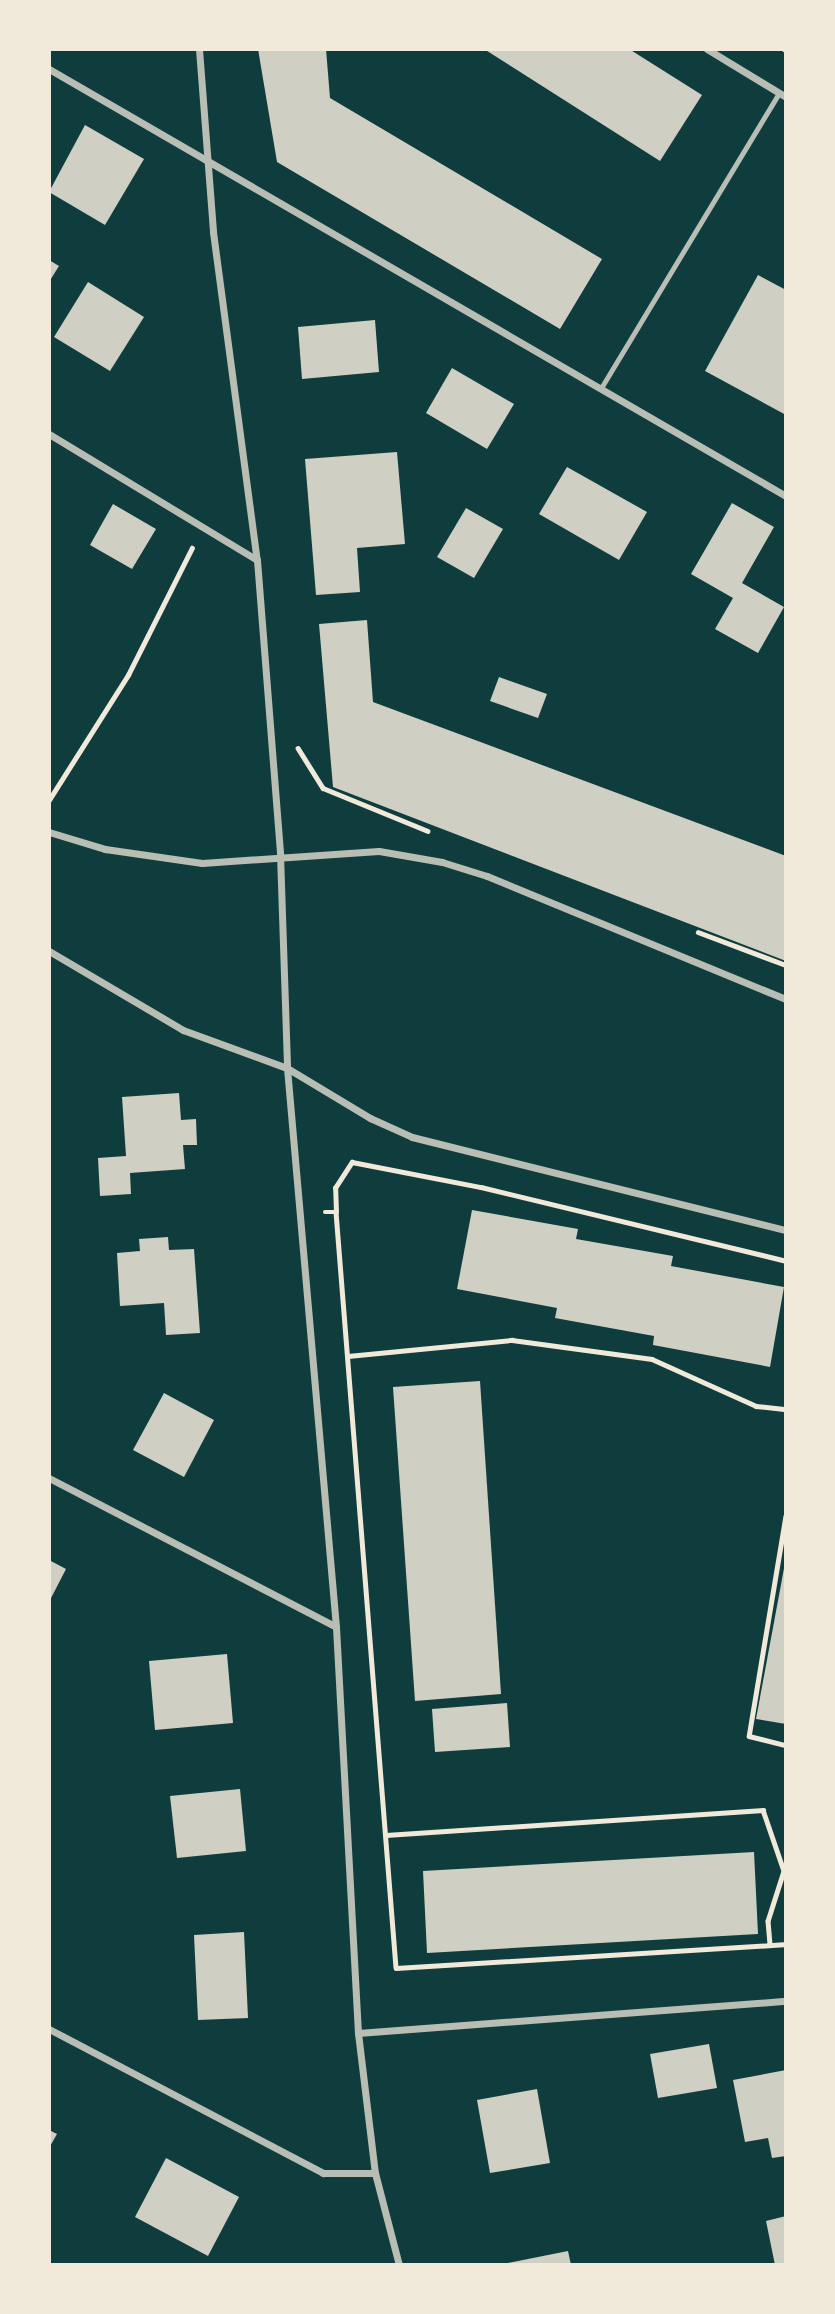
<!DOCTYPE html>
<html>
<head>
<meta charset="utf-8">
<style>
	body { margin:0 }
	#map { position:relative; width:835px; height:2314px; overflow:hidden; background:#0f3d3e; font-family:"Roboto Serif",serif }
	div>[style] { position:absolute }
	.building>* { inset:0; background:#cfcfc3 }
	.path>* { height:4.5px; margin:-2.25px; padding:0 2.25px; transform-origin:2.25px; border-radius:2.25px; background:#f1e9da }
	.service>* { height:5px; margin:-2.5px; padding:0 2.5px; transform-origin:2.5px; border-radius:2.5px; background:#b8beb3 }
	.minor>* { height:7px; margin:-3.5px; padding:0 3.5px; transform-origin:3.5px; border-radius:3.5px; background:#b8beb3 }
	span { translate:-50% -50%; white-space:nowrap; text-align:center; line-height:1.15; -webkit-text-stroke:6px #f1e9da; paint-order:stroke }
	.frame { position:absolute; inset:0; border:51px solid #f1e9da; pointer-events:none }
</style>
</head>
<body>
<div id="map">
	<div class="building">
		<i style="clip-path:polygon(258px 49px,326px 49px,330px 98px,602px 259px,560px 329px,277px 162px)"></i>
		<i style="clip-path:polygon(484px 49px,629px 49px,702px 95px,660px 161px)"></i>
		<i style="clip-path:polygon(85px 125px,144px 159px,105px 225px,49px 192px)"></i>
		<i style="clip-path:polygon(49px 260px,59px 266px,49px 282px)"></i>
		<i style="clip-path:polygon(758px 275px,786px 290px,786px 415px,705px 371px)"></i>
		<i style="clip-path:polygon(88px 282px,144px 317px,110px 371px,54px 337px)"></i>
		<i style="clip-path:polygon(375px 320px,379px 372px,302px 379px,298px 327px)"></i>
		<i style="clip-path:polygon(452px 368px,514px 404px,487px 449px,426px 413px)"></i>
		<i style="clip-path:polygon(397px 452px,405px 544px,357px 548px,360px 592px,316px 595px,305px 459px)"></i>
		<i style="clip-path:polygon(567px 467px,647px 512px,619px 560px,539px 514px)"></i>
		<i style="clip-path:polygon(732px 503px,774px 527px,742px 583px,784px 607px,758px 653px,715px 629px,733px 598px,691px 574px)"></i>
		<i style="clip-path:polygon(113px 504px,156px 529px,132px 569px,90px 545px)"></i>
		<i style="clip-path:polygon(466px 508px,503px 529px,474px 578px,437px 557px)"></i>
		<i style="clip-path:polygon(367px 620px,373px 702px,786px 856px,786px 961px,333px 787px,319px 624px)"></i>
		<i style="clip-path:polygon(499px 677px,547px 694px,538px 718px,490px 701px)"></i>
		<i style="clip-path:polygon(179px 1093px,181px 1120px,196px 1119px,197px 1145px,183px 1145px,185px 1169px,130px 1173px,131px 1194px,100px 1196px,98px 1158px,126px 1156px,122px 1097px)"></i>
		<i style="clip-path:polygon(472px 1210px,578px 1229px,576px 1239px,673px 1256px,671px 1266px,784px 1287px,770px 1367px,653px 1345px,654px 1336px,555px 1318px,557px 1308px,457px 1289px)"></i>
		<i style="clip-path:polygon(168px 1237px,169px 1250px,194px 1249px,200px 1333px,166px 1335px,164px 1303px,120px 1306px,117px 1253px,140px 1251px,139px 1239px)"></i>
		<i style="clip-path:polygon(480px 1381px,501px 1694px,415px 1701px,393px 1387px)"></i>
		<i style="clip-path:polygon(164px 1393px,214px 1420px,184px 1477px,133px 1450px)"></i>
		<i style="clip-path:polygon(49px 1560px,66px 1569px,49px 1602px)"></i>
		<i style="clip-path:polygon(785px 1563px,786px 1563px,786px 1724px,756px 1719px)"></i>
		<i style="clip-path:polygon(227px 1654px,233px 1723px,155px 1730px,149px 1661px)"></i>
		<i style="clip-path:polygon(507px 1703px,510px 1747px,435px 1752px,432px 1709px)"></i>
		<i style="clip-path:polygon(240px 1789px,246px 1851px,177px 1858px,170px 1796px)"></i>
		<i style="clip-path:polygon(754px 1852px,758px 1934px,427px 1953px,423px 1871px)"></i>
		<i style="clip-path:polygon(244px 1932px,248px 2018px,198px 2020px,194px 1935px)"></i>
		<i style="clip-path:polygon(709px 2044px,717px 2088px,658px 2098px,650px 2054px)"></i>
		<i style="clip-path:polygon(786px 2070px,786px 2156px,772px 2158px,768px 2138px,745px 2142px,733px 2080px)"></i>
		<i style="clip-path:polygon(537px 2089px,550px 2163px,490px 2173px,477px 2100px)"></i>
		<i style="clip-path:polygon(49px 2130px,57px 2134px,49px 2148px)"></i>
		<i style="clip-path:polygon(166px 2158px,239px 2197px,208px 2256px,135px 2217px)"></i>
		<i style="clip-path:polygon(786px 2216px,786px 2265px,775px 2265px,766px 2221px)"></i>
		<i style="clip-path:polygon(568px 2251px,571px 2265px,503px 2265px,503px 2264px)"></i>
	</div>
	<div class="path">
		<i style="left:784px;top:49px;width:2px;rotate:27deg"></i>
		<i style="left:298px;top:748px;width:47px;rotate:58deg"></i>
		<i style="left:323px;top:788px;width:113px;rotate:22.3deg"></i>
		<i style="left:49px;top:800px;width:148px;rotate:-57.7deg"></i>
		<i style="left:128px;top:675px;width:142px;rotate:-63.3deg"></i>
		<i style="left:698px;top:932px;width:94px;rotate:20.6deg"></i>
		<i style="left:325px;top:1212px;width:11px"></i>
		<i style="left:336px;top:1212px;width:24px;rotate:-92deg"></i>
		<i style="left:335px;top:1188px;width:31px;rotate:-57deg"></i>
		<i style="left:352px;top:1162px;width:131px;rotate:11deg"></i>
		<i style="left:481px;top:1187px;width:314px;rotate:13.6deg"></i>
		<i style="left:336px;top:1212px;width:758px;rotate:85.46deg"></i>
		<i style="left:396px;top:1968px;width:391px;rotate:-3.5deg"></i>
		<i style="left:348px;top:1356px;width:165px;rotate:-5.6deg"></i>
		<i style="left:512px;top:1340px;width:141px;rotate:7.7deg"></i>
		<i style="left:652px;top:1359px;width:114px;rotate:24.3deg"></i>
		<i style="left:756px;top:1406px;width:30px;rotate:6deg"></i>
		<i style="left:786px;top:1516px;width:223px;rotate:99.5deg"></i>
		<i style="left:749px;top:1736px;width:38px;rotate:14deg"></i>
		<i style="left:386px;top:1835px;width:378px;rotate:-3.8deg"></i>
		<i style="left:763px;top:1810px;width:65px;rotate:71deg"></i>
		<i style="left:784px;top:1871px;width:52px;rotate:107.7deg"></i>
		<i style="left:768px;top:1921px;width:24px;rotate:85deg"></i>
	</div>
	<div class="service">
		<i style="left:601px;top:388px;width:345px;rotate:-58.9deg"></i>
	</div>
	<div class="minor">
		<i style="left:199px;top:49px;width:184px;rotate:85.6deg"></i>
		<i style="left:213px;top:232px;width:331px;rotate:82.4deg"></i>
		<i style="left:257px;top:560px;width:295px;rotate:85.5deg"></i>
		<i style="left:280px;top:854px;width:214px;rotate:88.1deg"></i>
		<i style="left:287px;top:1068px;width:561px;rotate:84.99deg"></i>
		<i style="left:336px;top:1627px;width:407px;rotate:86.9deg"></i>
		<i style="left:358px;top:2033px;width:141px;rotate:83.1deg"></i>
		<i style="left:375px;top:2173px;width:95px;rotate:75.4deg"></i>
		<i style="left:707px;top:49px;width:92px;rotate:31.3deg"></i>
		<i style="left:49px;top:69px;width:852px;rotate:30.09deg"></i>
		<i style="left:49px;top:434px;width:243px;rotate:31.2deg"></i>
		<i style="left:49px;top:832px;width:59px;rotate:16.9deg"></i>
		<i style="left:105px;top:849px;width:98px;rotate:8.2deg"></i>
		<i style="left:202px;top:863px;width:177px;rotate:-3.9deg"></i>
		<i style="left:379px;top:851px;width:64px;rotate:9.9deg"></i>
		<i style="left:442px;top:862px;width:47px;rotate:17.3deg"></i>
		<i style="left:487px;top:876px;width:323px;rotate:22.4deg"></i>
		<i style="left:49px;top:951px;width:156px;rotate:30.5deg"></i>
		<i style="left:183px;top:1030px;width:111px;rotate:20.1deg"></i>
		<i style="left:287px;top:1068px;width:97px;rotate:31.1deg"></i>
		<i style="left:370px;top:1118px;width:46px;rotate:24.3deg"></i>
		<i style="left:412px;top:1137px;width:385px;rotate:14deg"></i>
		<i style="left:49px;top:1478px;width:323px;rotate:27.4deg"></i>
		<i style="left:49px;top:2029px;width:310px;rotate:27.7deg"></i>
		<i style="left:323px;top:2173px;width:52px"></i>
		<i style="left:358px;top:2033px;width:429px;rotate:-4.3deg"></i>
	</div>
	<div class="frame"></div>
</div>
</body>
</html>
